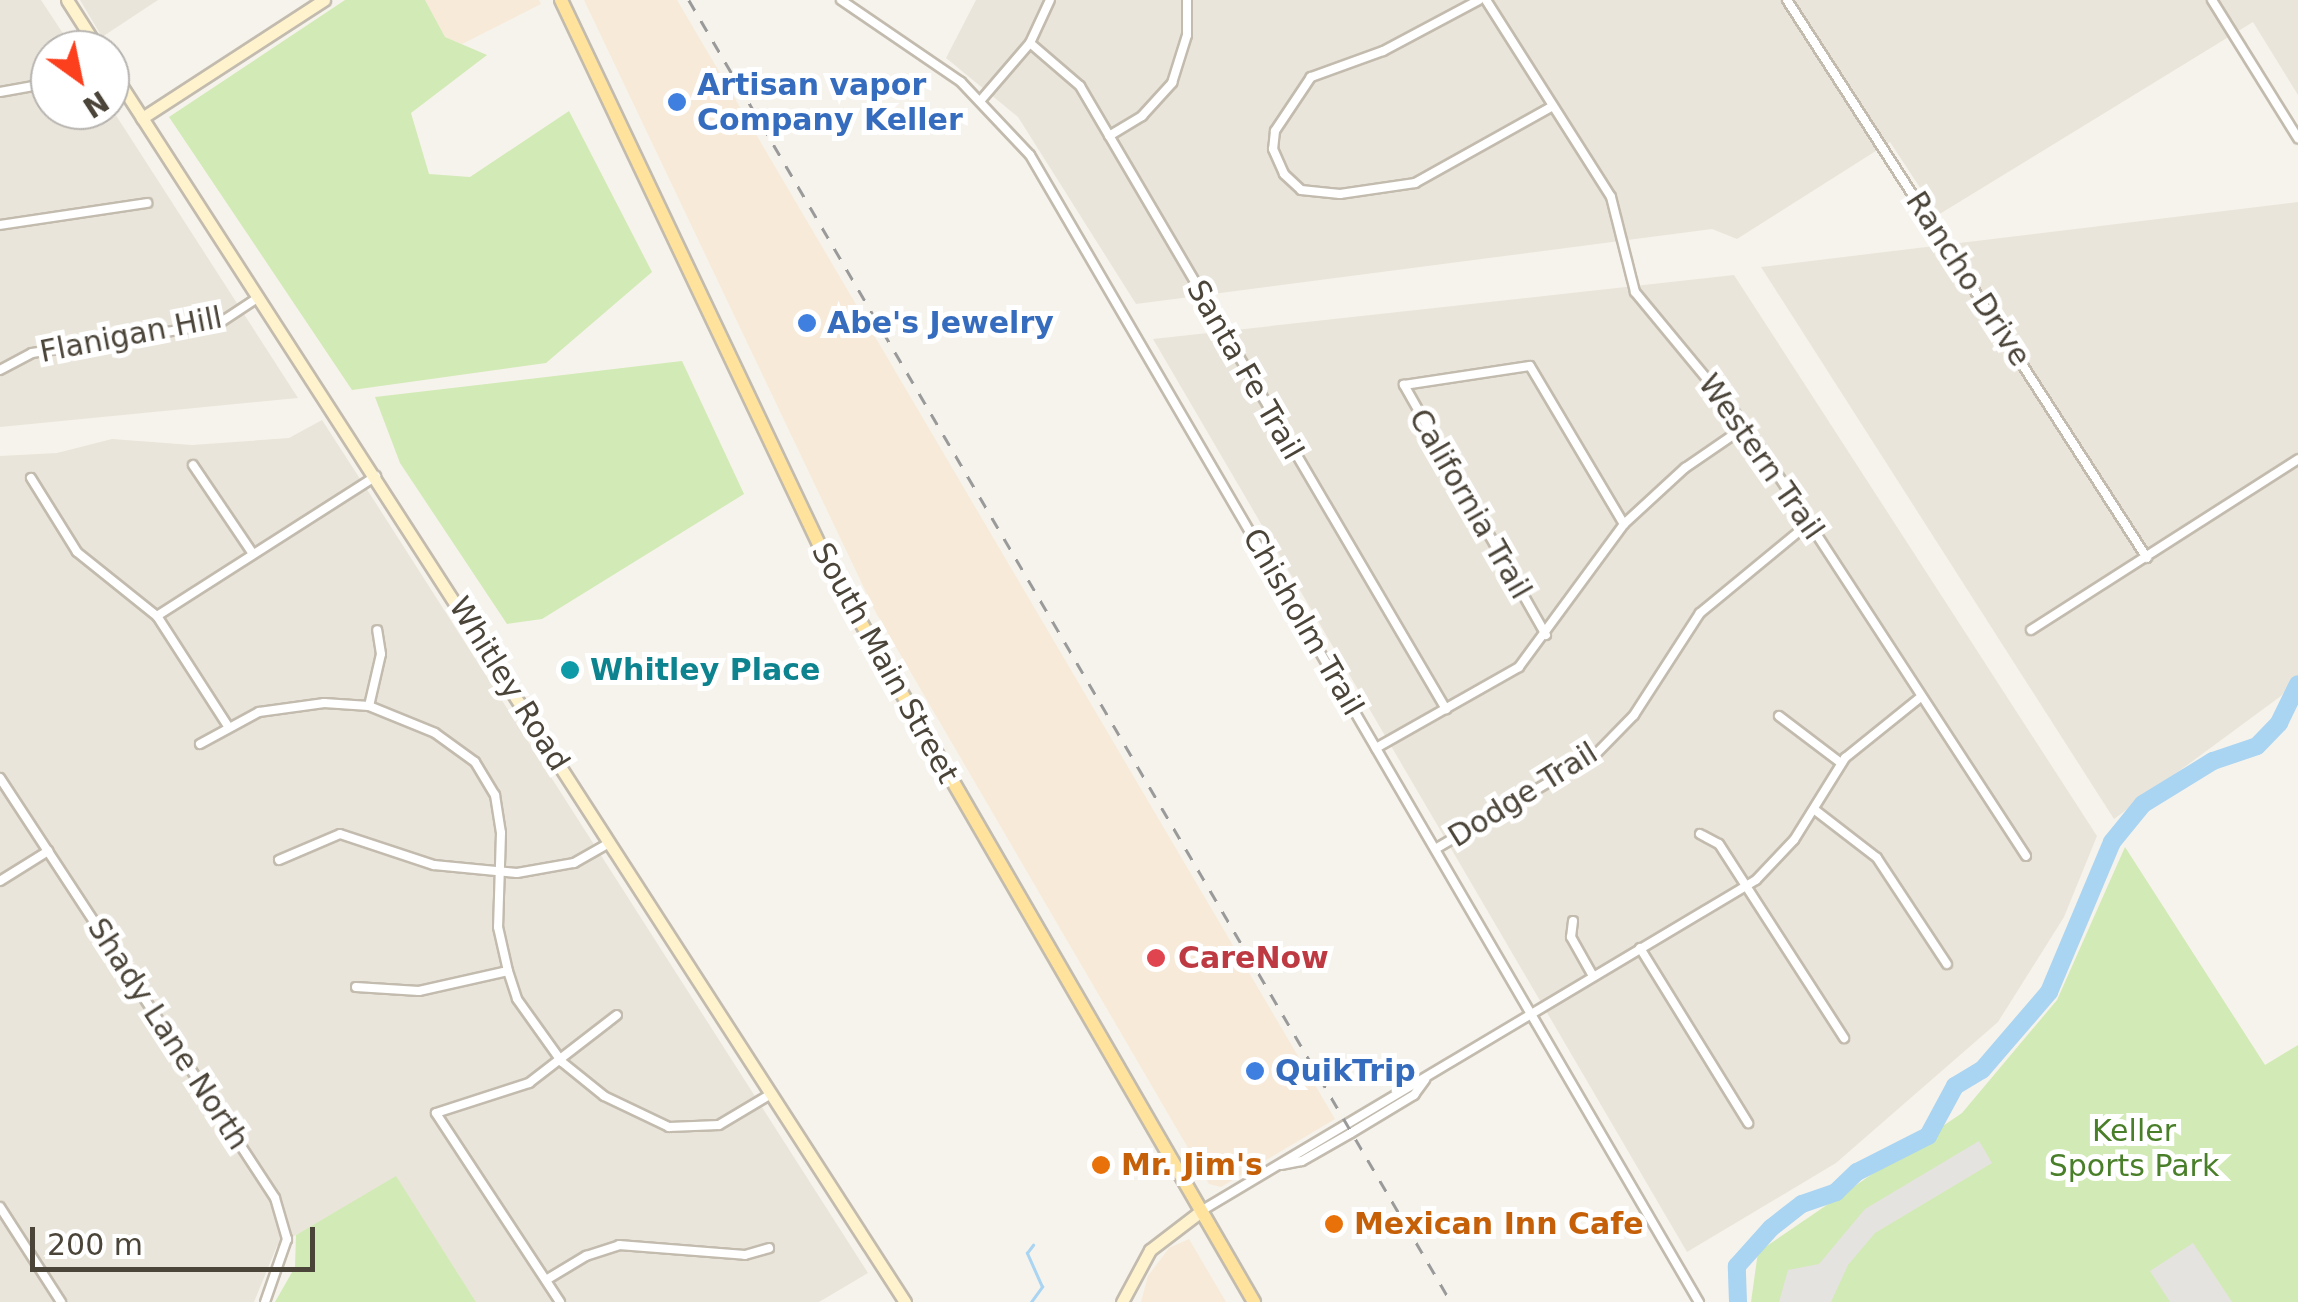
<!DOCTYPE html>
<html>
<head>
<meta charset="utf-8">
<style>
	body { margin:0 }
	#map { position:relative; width:2298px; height:1302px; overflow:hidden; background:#f6f3ec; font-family:"DejaVu Sans",sans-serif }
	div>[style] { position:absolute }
	.residential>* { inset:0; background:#eae5da }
	.commercial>* { inset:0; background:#f7ead8 }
	.green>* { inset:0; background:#d2eab5 }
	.parking>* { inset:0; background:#e5e3e0 }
	.stream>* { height:2.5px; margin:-1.25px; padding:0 1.25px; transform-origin:1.25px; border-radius:1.25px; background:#a9d4f2 }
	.river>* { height:18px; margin:-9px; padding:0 9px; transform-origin:9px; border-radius:9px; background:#a9d4f2 }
	.roads { filter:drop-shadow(2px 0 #c2bbae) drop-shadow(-2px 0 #c2bbae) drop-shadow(0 2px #c2bbae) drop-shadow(0 -2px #c2bbae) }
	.street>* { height:8px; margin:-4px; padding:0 4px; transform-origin:4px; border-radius:4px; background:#fff }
	.secondary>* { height:11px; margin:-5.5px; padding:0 5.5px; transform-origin:5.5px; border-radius:5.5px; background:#fff3cd }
	.primary>* { height:12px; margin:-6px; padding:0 6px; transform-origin:6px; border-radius:6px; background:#ffe39c }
	.rail>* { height:2.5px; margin-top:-1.25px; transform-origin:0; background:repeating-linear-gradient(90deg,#9a9a9a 0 12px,transparent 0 24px) }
	.dots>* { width:28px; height:28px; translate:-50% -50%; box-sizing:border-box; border:5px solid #fff; border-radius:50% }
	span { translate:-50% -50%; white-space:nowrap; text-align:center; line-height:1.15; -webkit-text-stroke:10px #fff; paint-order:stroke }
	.shop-label { font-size:30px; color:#366cbe; font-weight:700 }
	.left { translate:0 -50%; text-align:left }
	.street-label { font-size:30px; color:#4b4439 }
	.culture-label { font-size:30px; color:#0d838f; font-weight:700 }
	.health-label { font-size:30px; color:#be3a42; font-weight:700 }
	.park-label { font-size:30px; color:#4a7f2a }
	.food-label { font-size:30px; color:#c56008; font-weight:700 }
	.north { position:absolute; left:30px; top:30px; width:100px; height:100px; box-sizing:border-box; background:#fff; border:2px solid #b7b4b0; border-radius:50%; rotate:147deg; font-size:28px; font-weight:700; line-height:40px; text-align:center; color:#4b4439 }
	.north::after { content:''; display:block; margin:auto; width:35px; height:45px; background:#fc3f1d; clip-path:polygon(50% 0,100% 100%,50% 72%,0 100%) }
	.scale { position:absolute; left:30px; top:1227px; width:285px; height:45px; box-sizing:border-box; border:5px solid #4b4439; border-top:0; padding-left:12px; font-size:30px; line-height:35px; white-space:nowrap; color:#4b4439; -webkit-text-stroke:8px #fff; paint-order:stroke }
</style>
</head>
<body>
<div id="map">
	<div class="residential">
		<i style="clip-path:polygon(0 0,41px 0,74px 50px,50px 50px,50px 110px,110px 106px,298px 398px,0 427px)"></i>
		<i style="clip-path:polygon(80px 0,158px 0,102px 37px)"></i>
		<i style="clip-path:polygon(976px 0,2298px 0,2298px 95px,2253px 22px,1938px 215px,1890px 142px,1737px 239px,1712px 229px,1136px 304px,1018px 117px,946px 58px)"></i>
		<i style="clip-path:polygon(2298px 202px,2298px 675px,2281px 696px,2114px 819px,1761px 267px)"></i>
		<i style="clip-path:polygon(1734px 275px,2097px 836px,2064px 917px,1998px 1022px,1836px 1163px,1687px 1252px,1153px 339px)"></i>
		<i style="clip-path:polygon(322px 420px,377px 505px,868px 1273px,819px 1302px,476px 1302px,396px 1177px,277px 1246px,254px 1302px,0 1302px,0 456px,57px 453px,112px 439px,192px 445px,289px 438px)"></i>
	</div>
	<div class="commercial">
		<i style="clip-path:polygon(425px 0,539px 0,541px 4px,462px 44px,445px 37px)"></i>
		<i style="clip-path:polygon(584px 0,677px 0,1335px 1119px,1221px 1187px,1209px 1184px,875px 611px)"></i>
		<i style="clip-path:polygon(1189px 1239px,1226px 1302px,1141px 1302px,1148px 1276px,1169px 1248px)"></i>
	</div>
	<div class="green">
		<i style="clip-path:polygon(345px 0,425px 0,445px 37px,487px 55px,411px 113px,429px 174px,470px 177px,569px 111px,652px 272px,546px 363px,352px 390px,169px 117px)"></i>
		<i style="clip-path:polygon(682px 361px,744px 494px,542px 619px,507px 624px,400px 463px,375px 397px)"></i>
		<i style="clip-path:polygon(2125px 847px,2265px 1065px,2298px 1045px,2298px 1302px,1751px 1302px,1758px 1252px,1962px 1113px,2057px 1000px)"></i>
		<i style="clip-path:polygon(396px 1176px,476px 1302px,275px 1302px,295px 1267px,296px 1235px)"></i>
	</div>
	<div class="parking">
		<i style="clip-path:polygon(1979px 1141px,1992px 1163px,1875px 1233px,1848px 1265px,1831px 1302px,1779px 1302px,1788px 1270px,1819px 1264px,1865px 1209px)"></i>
		<i style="clip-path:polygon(2193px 1243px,2232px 1302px,2170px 1302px,2150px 1271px)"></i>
	</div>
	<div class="stream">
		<i style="left:1031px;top:1302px;width:19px;rotate:-54deg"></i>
		<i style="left:1042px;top:1287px;width:37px;rotate:-114deg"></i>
		<i style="left:1027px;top:1253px;width:10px;rotate:-53deg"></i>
	</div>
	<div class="river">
		<i style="left:1738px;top:1302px;width:36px;rotate:-92deg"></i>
		<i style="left:1737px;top:1266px;width:51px;rotate:-48.2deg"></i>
		<i style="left:1771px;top:1228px;width:39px;rotate:-38deg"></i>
		<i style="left:1802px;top:1204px;width:36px;rotate:-19deg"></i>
		<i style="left:1836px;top:1192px;width:29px;rotate:-44deg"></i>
		<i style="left:1857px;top:1172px;width:80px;rotate:-26.9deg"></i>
		<i style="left:1928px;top:1136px;width:57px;rotate:-61.6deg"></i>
		<i style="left:1955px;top:1086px;width:31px;rotate:-31deg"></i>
		<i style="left:1982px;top:1070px;width:103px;rotate:-49.3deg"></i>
		<i style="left:2049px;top:992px;width:163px;rotate:-67.2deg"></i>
		<i style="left:2112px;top:842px;width:49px;rotate:-50.8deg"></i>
		<i style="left:2143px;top:804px;width:82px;rotate:-31.6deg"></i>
		<i style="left:2213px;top:761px;width:46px;rotate:-18.8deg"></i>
		<i style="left:2257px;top:746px;width:32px;rotate:-46deg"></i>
		<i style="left:2279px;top:723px;width:43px;rotate:-64deg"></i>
	</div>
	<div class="roads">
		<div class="street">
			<i style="left:841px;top:0;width:145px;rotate:34.3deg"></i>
			<i style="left:961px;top:82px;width:100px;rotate:46.6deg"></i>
			<i style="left:1030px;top:155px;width:1328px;rotate:59.75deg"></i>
			<i style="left:1479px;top:0;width:109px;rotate:152deg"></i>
			<i style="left:1383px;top:51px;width:77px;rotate:160.1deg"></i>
			<i style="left:1311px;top:77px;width:65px;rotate:123.7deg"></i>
			<i style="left:1275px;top:131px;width:18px;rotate:96deg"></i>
			<i style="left:1273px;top:149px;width:27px;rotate:66deg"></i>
			<i style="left:1284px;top:174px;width:23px;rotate:43deg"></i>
			<i style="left:1301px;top:190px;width:39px;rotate:6deg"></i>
			<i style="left:1340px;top:194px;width:76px;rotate:-8.3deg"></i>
			<i style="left:1415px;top:183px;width:158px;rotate:-29.2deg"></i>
			<i style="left:1486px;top:0;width:233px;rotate:57.6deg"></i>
			<i style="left:1611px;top:197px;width:98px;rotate:75.8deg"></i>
			<i style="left:1635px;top:292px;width:174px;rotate:50.4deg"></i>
			<i style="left:1746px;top:426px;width:513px;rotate:56.93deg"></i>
			<i style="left:1787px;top:0;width:664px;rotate:57.17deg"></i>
			<i style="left:2212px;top:0;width:163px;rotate:58.1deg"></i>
			<i style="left:1030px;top:43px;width:66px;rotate:40.7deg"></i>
			<i style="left:1080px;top:86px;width:723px;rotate:59.57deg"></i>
			<i style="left:0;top:92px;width:51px;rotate:-10.2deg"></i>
			<i style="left:981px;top:100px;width:75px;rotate:-49.3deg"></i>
			<i style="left:1030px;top:43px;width:47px;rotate:-65.1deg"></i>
			<i style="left:1109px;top:136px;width:39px;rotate:-31deg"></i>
			<i style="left:1142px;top:116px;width:45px;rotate:-47.7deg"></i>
			<i style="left:1172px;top:83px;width:50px;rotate:-72.6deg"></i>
			<i style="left:1187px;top:35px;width:35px;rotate:-90deg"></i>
			<i style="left:0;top:225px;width:149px;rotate:-8.5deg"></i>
			<i style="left:0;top:370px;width:36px;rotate:-28deg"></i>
			<i style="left:32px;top:353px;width:188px;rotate:-8.9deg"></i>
			<i style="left:218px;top:324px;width:49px;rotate:-33.4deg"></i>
			<i style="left:193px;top:465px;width:107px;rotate:56deg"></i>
			<i style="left:31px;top:478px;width:87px;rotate:58.1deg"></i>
			<i style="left:77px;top:552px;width:102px;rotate:38.7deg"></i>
			<i style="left:157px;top:616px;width:131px;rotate:57.2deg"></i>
			<i style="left:157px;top:616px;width:260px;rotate:-32.6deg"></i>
			<i style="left:2031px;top:630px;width:317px;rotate:-32.6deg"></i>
			<i style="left:1546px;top:635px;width:288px;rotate:-119.6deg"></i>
			<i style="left:1404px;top:385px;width:127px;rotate:-8.6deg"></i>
			<i style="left:1530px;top:366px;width:184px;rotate:59.3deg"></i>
			<i style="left:369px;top:706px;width:53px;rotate:-77deg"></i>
			<i style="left:381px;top:654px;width:24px;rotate:-99deg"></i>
			<i style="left:1779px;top:716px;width:78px;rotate:37.2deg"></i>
			<i style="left:200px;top:744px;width:67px;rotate:-28.5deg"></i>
			<i style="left:259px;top:712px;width:66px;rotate:-7.9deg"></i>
			<i style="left:324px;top:703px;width:45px;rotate:3.8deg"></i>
			<i style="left:369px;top:706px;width:71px;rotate:22.2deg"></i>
			<i style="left:435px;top:733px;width:49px;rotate:35.9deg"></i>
			<i style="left:475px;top:762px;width:39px;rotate:59deg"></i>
			<i style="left:495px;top:795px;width:38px;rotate:81deg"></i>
			<i style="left:501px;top:833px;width:94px;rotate:91.8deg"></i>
			<i style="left:498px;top:927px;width:45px;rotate:77.2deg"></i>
			<i style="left:508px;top:971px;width:29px;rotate:72deg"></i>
			<i style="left:517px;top:999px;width:77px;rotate:54.5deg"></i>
			<i style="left:562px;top:1062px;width:54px;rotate:39deg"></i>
			<i style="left:604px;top:1096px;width:72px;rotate:25.5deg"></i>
			<i style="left:669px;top:1127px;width:50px;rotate:-2.3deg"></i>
			<i style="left:719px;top:1125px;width:61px;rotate:-30.8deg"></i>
			<i style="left:1376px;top:748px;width:164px;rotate:-29.5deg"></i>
			<i style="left:1519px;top:667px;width:177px;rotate:-53.7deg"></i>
			<i style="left:1624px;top:524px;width:83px;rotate:-42.6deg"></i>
			<i style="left:1685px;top:468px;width:74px;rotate:-34.5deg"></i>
			<i style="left:0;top:778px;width:502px;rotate:56.78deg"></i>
			<i style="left:275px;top:1198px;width:43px;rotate:73.7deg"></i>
			<i style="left:287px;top:1239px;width:67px;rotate:109.2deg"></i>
			<i style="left:1815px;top:810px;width:78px;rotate:37.7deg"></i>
			<i style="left:1877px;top:858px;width:127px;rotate:56.6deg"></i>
			<i style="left:1700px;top:834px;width:21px;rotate:28deg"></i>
			<i style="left:1719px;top:844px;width:231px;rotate:57.2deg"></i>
			<i style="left:1437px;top:848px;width:183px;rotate:-30.5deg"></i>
			<i style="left:1595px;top:755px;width:56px;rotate:-45.7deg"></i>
			<i style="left:1634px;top:715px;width:121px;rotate:-57.1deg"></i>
			<i style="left:1700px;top:613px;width:141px;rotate:-39.5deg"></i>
			<i style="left:279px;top:860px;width:66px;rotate:-23.1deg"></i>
			<i style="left:340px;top:834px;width:99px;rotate:18.3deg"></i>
			<i style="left:434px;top:865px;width:83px;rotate:5.5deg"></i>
			<i style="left:517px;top:873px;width:58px;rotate:-10deg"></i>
			<i style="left:574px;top:863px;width:40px;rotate:-29.7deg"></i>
			<i style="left:0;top:881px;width:57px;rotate:-32deg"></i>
			<i style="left:1573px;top:921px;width:16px;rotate:97deg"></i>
			<i style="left:1571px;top:937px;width:45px;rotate:60.6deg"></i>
			<i style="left:1640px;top:948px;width:206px;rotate:58.3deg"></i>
			<i style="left:356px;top:987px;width:63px;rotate:3.6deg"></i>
			<i style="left:419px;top:991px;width:91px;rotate:-12.7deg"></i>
			<i style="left:1281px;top:1165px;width:21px;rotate:-11deg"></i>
			<i style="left:1302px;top:1161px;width:56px;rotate:-29.7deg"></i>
			<i style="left:1351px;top:1133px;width:74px;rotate:-31.1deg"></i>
			<i style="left:1414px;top:1095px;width:19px;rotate:-54deg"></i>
			<i style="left:0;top:1207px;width:113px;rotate:57.3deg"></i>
			<i style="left:1201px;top:1211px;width:646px;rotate:-30.81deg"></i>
			<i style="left:1756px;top:880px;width:55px;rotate:-46.5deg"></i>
			<i style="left:1794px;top:840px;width:97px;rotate:-58.1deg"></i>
			<i style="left:1845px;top:758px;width:97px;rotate:-38.8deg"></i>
			<i style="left:546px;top:1280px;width:47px;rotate:-31deg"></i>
			<i style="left:586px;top:1256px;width:35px;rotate:-18deg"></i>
			<i style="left:619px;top:1245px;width:126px;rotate:4.5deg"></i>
			<i style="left:745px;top:1255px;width:25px;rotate:-16deg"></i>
			<i style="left:560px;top:1302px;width:226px;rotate:-123.3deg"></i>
			<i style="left:436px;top:1113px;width:98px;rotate:-17.9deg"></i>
			<i style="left:529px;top:1083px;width:111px;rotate:-37.7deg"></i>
		</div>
		<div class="secondary">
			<i style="left:67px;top:0;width:59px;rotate:57.4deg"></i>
			<i style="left:110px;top:68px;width:1468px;rotate:57.21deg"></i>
			<i style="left:142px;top:118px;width:217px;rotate:-33deg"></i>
			<i style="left:1122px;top:1302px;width:59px;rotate:-61.7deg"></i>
			<i style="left:1150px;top:1250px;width:64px;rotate:-37.4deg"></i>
		</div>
		<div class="primary">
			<i style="left:561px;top:0;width:637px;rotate:64.64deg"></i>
			<i style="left:834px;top:576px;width:839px;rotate:59.95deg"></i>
		</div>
	</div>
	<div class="rail">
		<i style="left:689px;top:0;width:1509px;rotate:59.66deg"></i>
	</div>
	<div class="dots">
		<i style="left:677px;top:102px;background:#3f7fe0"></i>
		<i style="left:807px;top:323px;background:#3f7fe0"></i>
		<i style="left:570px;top:670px;background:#0f9aa8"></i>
		<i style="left:1156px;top:958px;background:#e0444e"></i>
		<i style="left:1255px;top:1071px;background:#3f7fe0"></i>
		<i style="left:1101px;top:1165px;background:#e8710a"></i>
		<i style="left:1334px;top:1224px;background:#e8710a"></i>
	</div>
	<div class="shop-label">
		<span class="left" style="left:697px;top:102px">Artisan vapor<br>Company Keller</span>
		<span class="left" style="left:827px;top:323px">Abe's Jewelry</span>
		<span class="left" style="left:1275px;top:1071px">QuikTrip</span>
	</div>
	<div class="street-label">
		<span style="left:1968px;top:279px;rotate:57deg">Rancho Drive</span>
		<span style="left:131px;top:335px;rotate:-11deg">Flanigan Hill</span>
		<span style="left:1245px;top:370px;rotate:60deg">Santa Fe Trail</span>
		<span style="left:1761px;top:457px;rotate:55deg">Western Trail</span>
		<span style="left:1470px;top:504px;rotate:60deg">California Trail</span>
		<span style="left:1303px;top:622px;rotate:60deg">Chisholm Trail</span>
		<span style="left:885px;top:663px;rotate:61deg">South Main Street</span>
		<span style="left:509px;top:684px;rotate:58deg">Whitley Road</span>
		<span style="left:1523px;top:795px;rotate:-32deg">Dodge Trail</span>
		<span style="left:168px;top:1034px;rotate:57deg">Shady Lane North</span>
	</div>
	<div class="culture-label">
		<span class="left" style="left:590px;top:670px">Whitley Place</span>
	</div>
	<div class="health-label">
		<span class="left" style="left:1178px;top:958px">CareNow</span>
	</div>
	<div class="park-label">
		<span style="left:2134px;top:1148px">Keller<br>Sports Park</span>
	</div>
	<div class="food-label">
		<span class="left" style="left:1121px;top:1165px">Mr. Jim's</span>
		<span class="left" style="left:1354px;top:1224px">Mexican Inn Cafe</span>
	</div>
	<div class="north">N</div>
	<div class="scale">200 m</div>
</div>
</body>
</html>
